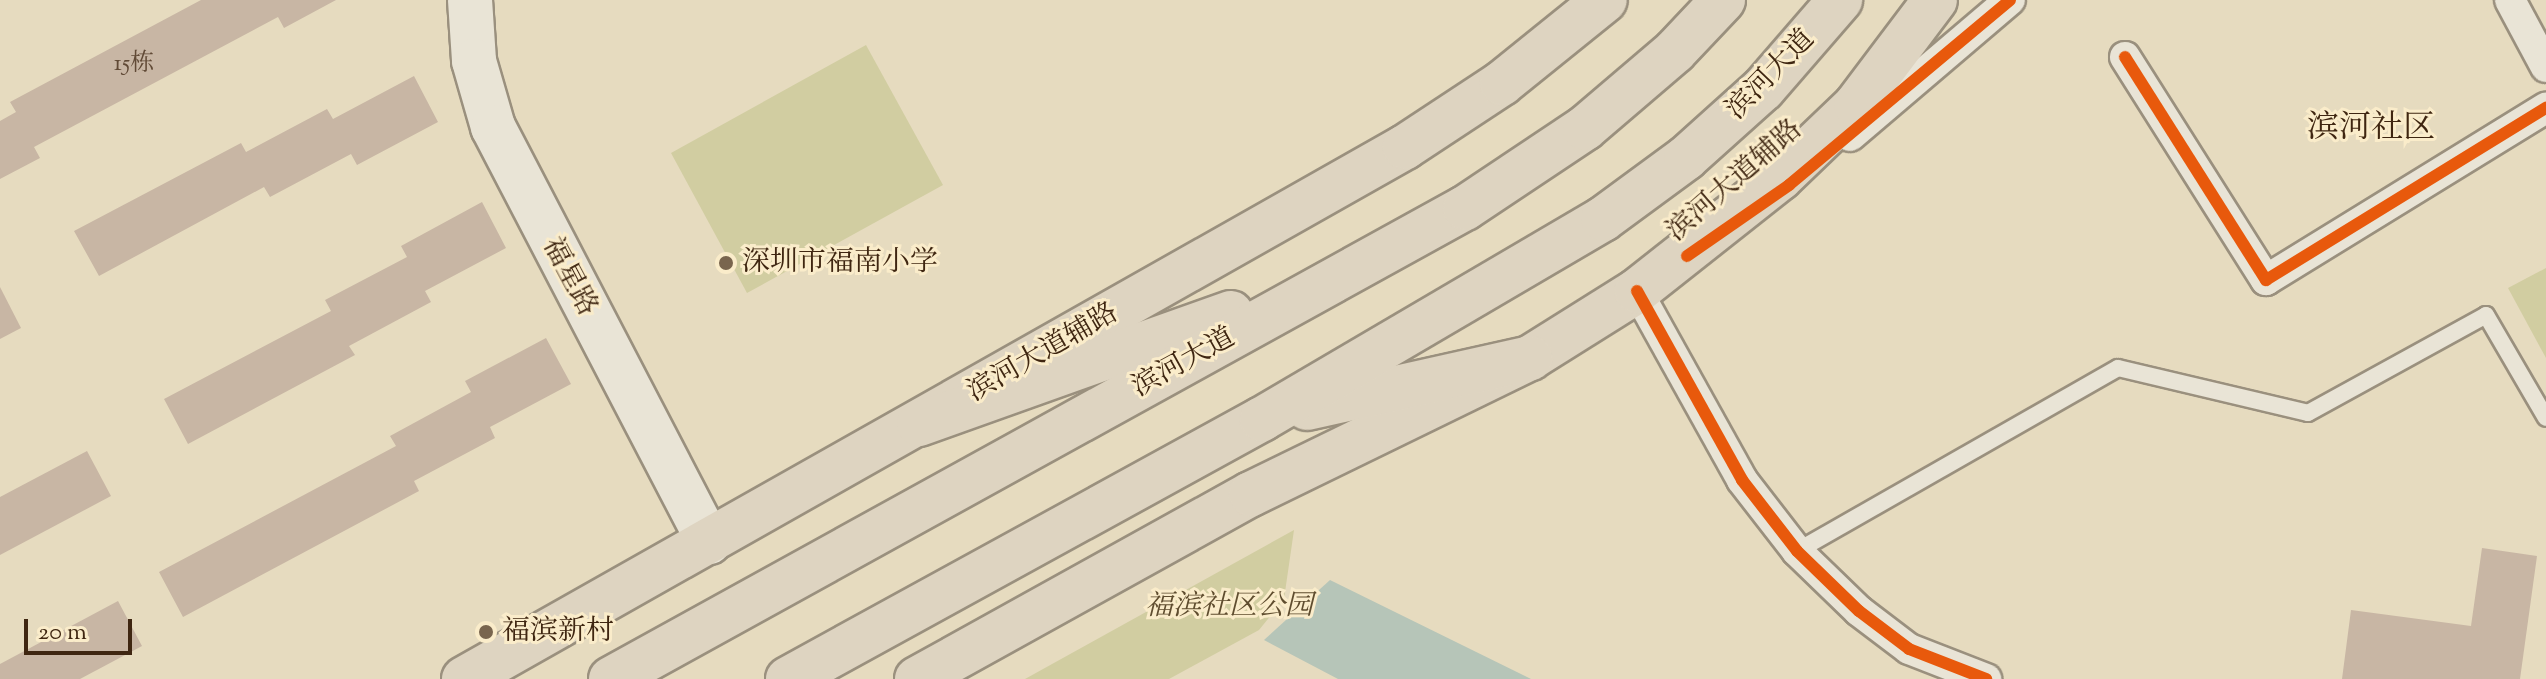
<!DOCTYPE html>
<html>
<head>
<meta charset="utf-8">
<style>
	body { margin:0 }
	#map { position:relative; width:2546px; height:679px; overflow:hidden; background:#e6dbbf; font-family:"Sorts Mill Goudy","Noto Serif SC",serif }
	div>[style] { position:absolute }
	.green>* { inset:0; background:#d1cda1 }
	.water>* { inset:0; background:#b6c5b8 }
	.building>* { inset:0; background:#c8b6a4 }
	.roads { filter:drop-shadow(2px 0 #9a907e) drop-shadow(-2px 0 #9a907e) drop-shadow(0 2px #9a907e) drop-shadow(0 -2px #9a907e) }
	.service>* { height:16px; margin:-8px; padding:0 8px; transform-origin:8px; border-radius:8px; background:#e9e4d6 }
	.minor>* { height:30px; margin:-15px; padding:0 15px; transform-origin:15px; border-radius:15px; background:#e9e4d6 }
	.secondary>* { height:44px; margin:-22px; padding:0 22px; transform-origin:22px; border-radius:22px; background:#e9e4d6 }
	.primary>* { height:44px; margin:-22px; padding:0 22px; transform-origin:22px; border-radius:22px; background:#ded4c1 }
	.trunk>* { height:44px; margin:-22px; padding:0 22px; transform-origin:22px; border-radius:22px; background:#ded4c1 }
	.cycleway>* { height:12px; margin:-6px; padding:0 6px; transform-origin:6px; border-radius:6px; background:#e8590c }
	.dots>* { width:22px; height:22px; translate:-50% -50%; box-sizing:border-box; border:4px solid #faecca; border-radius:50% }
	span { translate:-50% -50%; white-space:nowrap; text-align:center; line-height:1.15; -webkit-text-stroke:6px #faecca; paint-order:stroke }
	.number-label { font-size:24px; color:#614a36 }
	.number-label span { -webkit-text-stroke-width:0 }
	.street-label { font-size:28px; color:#3f2611 }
	.poi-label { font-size:28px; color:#3f2611 }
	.left { translate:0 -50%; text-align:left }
	.park-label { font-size:28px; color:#5f4d2f; font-style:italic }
	.quarter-label { font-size:32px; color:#3f2611 }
	.scale { position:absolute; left:24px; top:619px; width:108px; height:36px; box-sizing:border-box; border:4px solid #3f2611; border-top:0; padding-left:10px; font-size:24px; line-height:28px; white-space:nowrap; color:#3f2611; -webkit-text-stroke:6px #faecca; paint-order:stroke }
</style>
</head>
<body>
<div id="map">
	<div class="green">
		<i style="clip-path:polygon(866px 45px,943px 185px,747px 293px,671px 153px)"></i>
		<i style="clip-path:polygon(2546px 268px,2546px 358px,2508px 288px)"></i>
		<i style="clip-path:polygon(1294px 530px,1284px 599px,1259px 630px,1169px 679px,1025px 679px)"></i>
	</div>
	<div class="water">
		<i style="clip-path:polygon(1330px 580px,1531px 679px,1338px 679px,1264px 640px)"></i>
	</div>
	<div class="building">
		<i style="clip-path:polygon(201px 0,336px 0,284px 28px,278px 17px,34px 147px,40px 158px,0 179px,0 121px,16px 112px,10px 102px)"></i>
		<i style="clip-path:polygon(414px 76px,438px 122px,357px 165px,351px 154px,270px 197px,264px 187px,99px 276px,74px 231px,241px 143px,246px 152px,327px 109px,333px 119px)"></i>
		<i style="clip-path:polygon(482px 202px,506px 248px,425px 291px,431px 302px,349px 346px,355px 355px,188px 444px,164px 399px,331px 311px,325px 300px,407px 257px,401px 246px)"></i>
		<i style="clip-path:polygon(0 287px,21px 328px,0 339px)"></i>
		<i style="clip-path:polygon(546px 338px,571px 384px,490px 427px,495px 438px,414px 481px,419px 491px,183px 617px,159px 572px,396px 446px,390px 436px,471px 392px,465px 381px)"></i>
		<i style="clip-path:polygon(87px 451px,111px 496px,0 555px,0 497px)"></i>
		<i style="clip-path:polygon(2482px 548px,2537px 556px,2520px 679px,2342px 679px,2351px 610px,2471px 626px)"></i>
		<i style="clip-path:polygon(118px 601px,142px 646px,80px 679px,0 679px,0 664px)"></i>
	</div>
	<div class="roads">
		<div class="service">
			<i style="left:1797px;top:551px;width:369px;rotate:-29.7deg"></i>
			<i style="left:2118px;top:368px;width:195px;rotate:13.3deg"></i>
			<i style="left:2308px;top:413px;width:203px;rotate:-28.8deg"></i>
			<i style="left:2486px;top:315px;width:119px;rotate:59.8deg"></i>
		</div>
		<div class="minor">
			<i style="left:2510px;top:0;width:76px;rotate:61.8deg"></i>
			<i style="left:2125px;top:57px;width:264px;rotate:57.7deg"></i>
			<i style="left:2266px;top:280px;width:329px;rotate:-31.6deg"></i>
			<i style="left:1850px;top:136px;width:210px;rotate:-40.4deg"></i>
			<i style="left:1637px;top:291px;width:216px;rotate:60.9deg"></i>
			<i style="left:1742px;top:480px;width:90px;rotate:52.2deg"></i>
			<i style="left:1797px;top:551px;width:86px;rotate:44.1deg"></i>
			<i style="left:1859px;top:611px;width:63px;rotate:37.2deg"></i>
			<i style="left:1909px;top:649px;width:83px;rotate:21.3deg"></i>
		</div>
		<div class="secondary">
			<i style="left:470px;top:0;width:61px;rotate:86.2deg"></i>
			<i style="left:474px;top:61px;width:69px;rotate:73.9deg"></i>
			<i style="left:493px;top:127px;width:468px;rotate:62.5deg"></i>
		</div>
		<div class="primary">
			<i style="left:464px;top:679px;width:1081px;rotate:-29.48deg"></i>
			<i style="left:1405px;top:147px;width:116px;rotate:-33.4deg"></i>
			<i style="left:1502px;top:83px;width:132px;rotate:-38.9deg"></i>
			<i style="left:917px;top:679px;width:382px;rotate:-29deg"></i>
			<i style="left:1251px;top:494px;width:310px;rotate:-26deg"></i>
			<i style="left:1530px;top:358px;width:126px;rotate:-32.1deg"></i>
			<i style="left:1637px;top:291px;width:182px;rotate:-38.3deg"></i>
			<i style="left:1780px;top:178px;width:105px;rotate:-43.8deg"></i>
			<i style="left:1856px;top:105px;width:131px;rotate:-53deg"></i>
		</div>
		<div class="trunk">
			<i style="left:1307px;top:408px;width:229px;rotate:-12.6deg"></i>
			<i style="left:919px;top:424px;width:331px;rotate:-19.6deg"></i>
			<i style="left:611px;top:679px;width:975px;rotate:-28.88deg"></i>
			<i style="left:1465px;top:208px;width:144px;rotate:-33.7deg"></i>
			<i style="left:1585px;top:128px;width:118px;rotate:-40.5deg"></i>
			<i style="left:1675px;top:51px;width:70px;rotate:-46.7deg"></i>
			<i style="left:788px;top:679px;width:541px;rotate:-28.75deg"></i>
			<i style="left:1262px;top:419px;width:395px;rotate:-30.4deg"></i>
			<i style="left:1603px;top:219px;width:103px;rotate:-36.3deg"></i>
			<i style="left:1686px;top:158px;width:103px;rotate:-41.9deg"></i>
			<i style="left:1763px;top:89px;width:118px;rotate:-49.1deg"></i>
		</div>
	</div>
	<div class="cycleway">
		<i style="left:2125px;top:57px;width:264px;rotate:57.7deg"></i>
		<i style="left:2266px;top:280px;width:329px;rotate:-31.6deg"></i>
		<i style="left:1687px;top:256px;width:124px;rotate:-34.8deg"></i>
		<i style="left:1789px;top:185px;width:288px;rotate:-39.9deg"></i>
		<i style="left:1637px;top:291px;width:216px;rotate:60.9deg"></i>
		<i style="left:1742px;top:480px;width:90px;rotate:52.2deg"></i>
		<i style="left:1797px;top:551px;width:86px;rotate:44.1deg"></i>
		<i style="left:1859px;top:611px;width:63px;rotate:37.2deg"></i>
		<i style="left:1909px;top:649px;width:83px;rotate:21.3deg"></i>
	</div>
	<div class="dots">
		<i style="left:726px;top:263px;background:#79654e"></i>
		<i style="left:486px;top:632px;background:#79654e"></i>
	</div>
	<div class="number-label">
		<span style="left:134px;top:65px">15栋</span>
	</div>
	<div class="street-label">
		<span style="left:1771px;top:75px;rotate:-46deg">滨河大道</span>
		<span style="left:1735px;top:181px;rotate:-41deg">滨河大道辅路</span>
		<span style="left:569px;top:277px;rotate:62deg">福星路</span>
		<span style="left:1043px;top:353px;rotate:-30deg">滨河大道辅路</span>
		<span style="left:1184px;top:363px;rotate:-29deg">滨河大道</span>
	</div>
	<div class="poi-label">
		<span class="left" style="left:742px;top:263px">深圳市福南小学</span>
		<span class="left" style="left:502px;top:632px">福滨新村</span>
	</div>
	<div class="park-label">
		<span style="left:1229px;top:607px">福滨社区公园</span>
	</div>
	<div class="quarter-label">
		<span style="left:2371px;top:129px">滨河社区</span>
	</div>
	<div class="scale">20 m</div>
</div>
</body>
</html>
